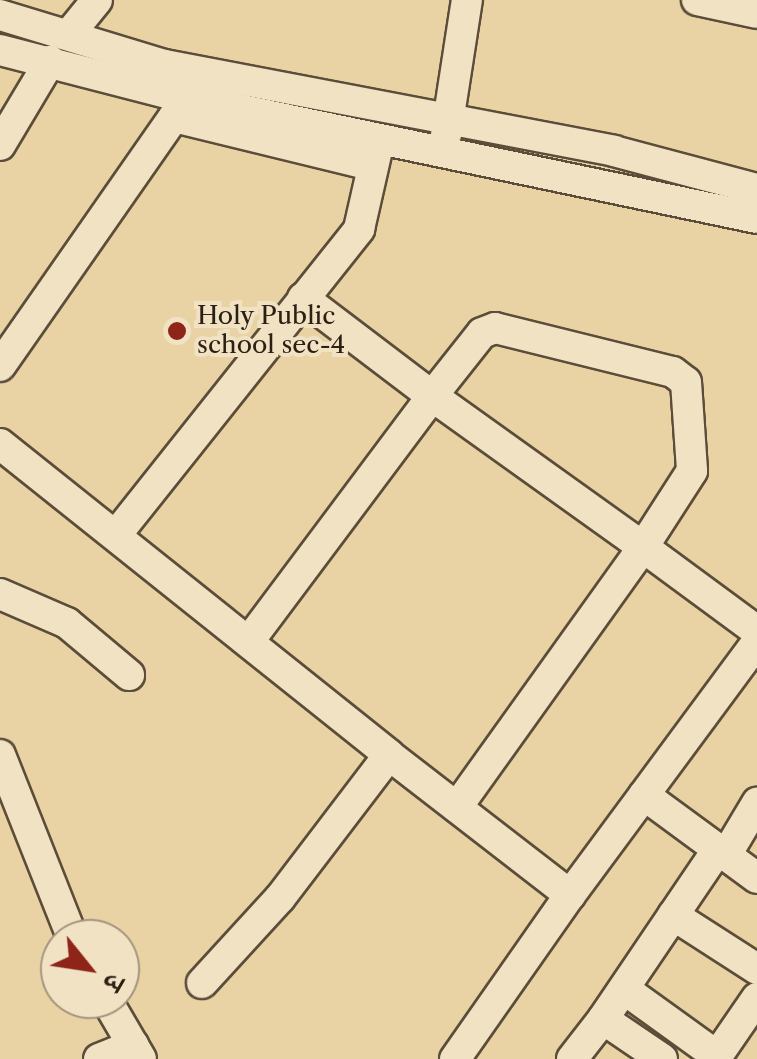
<!DOCTYPE html>
<html>
<head>
<meta charset="utf-8">
<style>
	body { margin:0 }
	#map { position:relative; width:757px; height:1059px; overflow:hidden; background:#e9d3a4; font-family:"Libre Caslon Text","Noto Serif Devanagari",serif }
	div>[style] { position:absolute }
	.roads { filter:drop-shadow(2px 0 #5b4d39) drop-shadow(-2px 0 #5b4d39) drop-shadow(0 2px #5b4d39) drop-shadow(0 -2px #5b4d39) }
	.minor>* { height:30px; margin:-15px; padding:0 15px; transform-origin:15px; border-radius:15px; background:#f1e2c4 }
	.dots>* { width:28px; height:28px; translate:-50% -50%; box-sizing:border-box; border:5px solid #f1e2c4; border-radius:50% }
	span { translate:-50% -50%; white-space:nowrap; text-align:center; line-height:1.15; -webkit-text-stroke:8px #f1e2c4; paint-order:stroke }
	.poi-label { font-size:25px; color:#2c2015 }
	.left { translate:0 -50%; text-align:left }
	.north { position:absolute; left:40px; top:919px; width:100px; height:100px; box-sizing:border-box; background:#f1e2c4; border:2px solid #a2947e; border-radius:50%; rotate:120deg; font-size:28px; font-weight:700; line-height:40px; text-align:center; color:#2c2015 }
	.north::after { content:''; display:block; margin:auto; width:35px; height:45px; background:#8f2418; clip-path:polygon(50% 0,100% 100%,50% 72%,0 100%) }
</style>
</head>
<body>
<div id="map">
	<div class="roads">
		<div class="minor">
			<i style="left:697px;top:0;width:61px;rotate:12.2deg"></i>
			<i style="left:0;top:15px;width:172px;rotate:16.9deg"></i>
			<i style="left:165px;top:65px;width:457px;rotate:10.8deg"></i>
			<i style="left:614px;top:151px;width:148px;rotate:14.9deg"></i>
			<i style="left:71px;top:32px;width:41px;rotate:-50.9deg"></i>
			<i style="left:0;top:50px;width:200px;rotate:14.5deg"></i>
			<i style="left:194px;top:100px;width:575px;rotate:11.84deg"></i>
			<i style="left:446px;top:135px;width:137px;rotate:-81.2deg"></i>
			<i style="left:0;top:145px;width:98px;rotate:-59.2deg"></i>
			<i style="left:495px;top:328px;width:183px;rotate:13.9deg"></i>
			<i style="left:673px;top:372px;width:16px;rotate:38deg"></i>
			<i style="left:686px;top:382px;width:89px;rotate:86.1deg"></i>
			<i style="left:692px;top:471px;width:90px;rotate:122.8deg"></i>
			<i style="left:643px;top:547px;width:259px;rotate:-144.4deg"></i>
			<i style="left:432px;top:396px;width:80px;rotate:-51.6deg"></i>
			<i style="left:482px;top:333px;width:14px;rotate:-21deg"></i>
			<i style="left:0;top:366px;width:304px;rotate:-55.1deg"></i>
			<i style="left:174px;top:117px;width:203px;rotate:13.7deg"></i>
			<i style="left:0;top:444px;width:498px;rotate:38.6deg"></i>
			<i style="left:116px;top:535px;width:391px;rotate:-51.5deg"></i>
			<i style="left:359px;top:229px;width:81px;rotate:-77.2deg"></i>
			<i style="left:0;top:594px;width:73px;rotate:23.4deg"></i>
			<i style="left:67px;top:623px;width:81px;rotate:40deg"></i>
			<i style="left:249px;top:641px;width:306px;rotate:-53.2deg"></i>
			<i style="left:432px;top:396px;width:162px;rotate:-142.8deg"></i>
			<i style="left:0;top:755px;width:198px;rotate:68.4deg"></i>
			<i style="left:644px;top:795px;width:140px;rotate:36.3deg"></i>
			<i style="left:457px;top:807px;width:320px;rotate:-54.4deg"></i>
			<i style="left:643px;top:547px;width:142px;rotate:36.4deg"></i>
			<i style="left:726px;top:855px;width:61px;rotate:-59.2deg"></i>
			<i style="left:673px;top:915px;width:100px;rotate:32.7deg"></i>
			<i style="left:202px;top:983px;width:115px;rotate:-47.5deg"></i>
			<i style="left:280px;top:898px;width:180px;rotate:-52.7deg"></i>
			<i style="left:389px;top:755px;width:229px;rotate:37.7deg"></i>
			<i style="left:570px;top:895px;width:315px;rotate:-53.5deg"></i>
			<i style="left:624px;top:989px;width:115px;rotate:35.8deg"></i>
			<i style="left:106px;top:999px;width:69px;rotate:59.7deg"></i>
			<i style="left:99px;top:1059px;width:37px;rotate:-22deg"></i>
			<i style="left:455px;top:1059px;width:200px;rotate:-55deg"></i>
			<i style="left:572px;top:1059px;width:51px;rotate:-52.2deg"></i>
			<i style="left:662px;top:1059px;width:71px;rotate:-145.9deg"></i>
			<i style="left:603px;top:1019px;width:205px;rotate:-55.9deg"></i>
			<i style="left:715px;top:1059px;width:74px;rotate:-55.5deg"></i>
		</div>
	</div>
	<div class="dots">
		<i style="left:177px;top:331px;background:#8f2418"></i>
	</div>
	<div class="poi-label">
		<span class="left" style="left:197px;top:331px">Holy Public<br>school sec-4</span>
	</div>
	<div class="north">उ</div>
</div>
</body>
</html>
